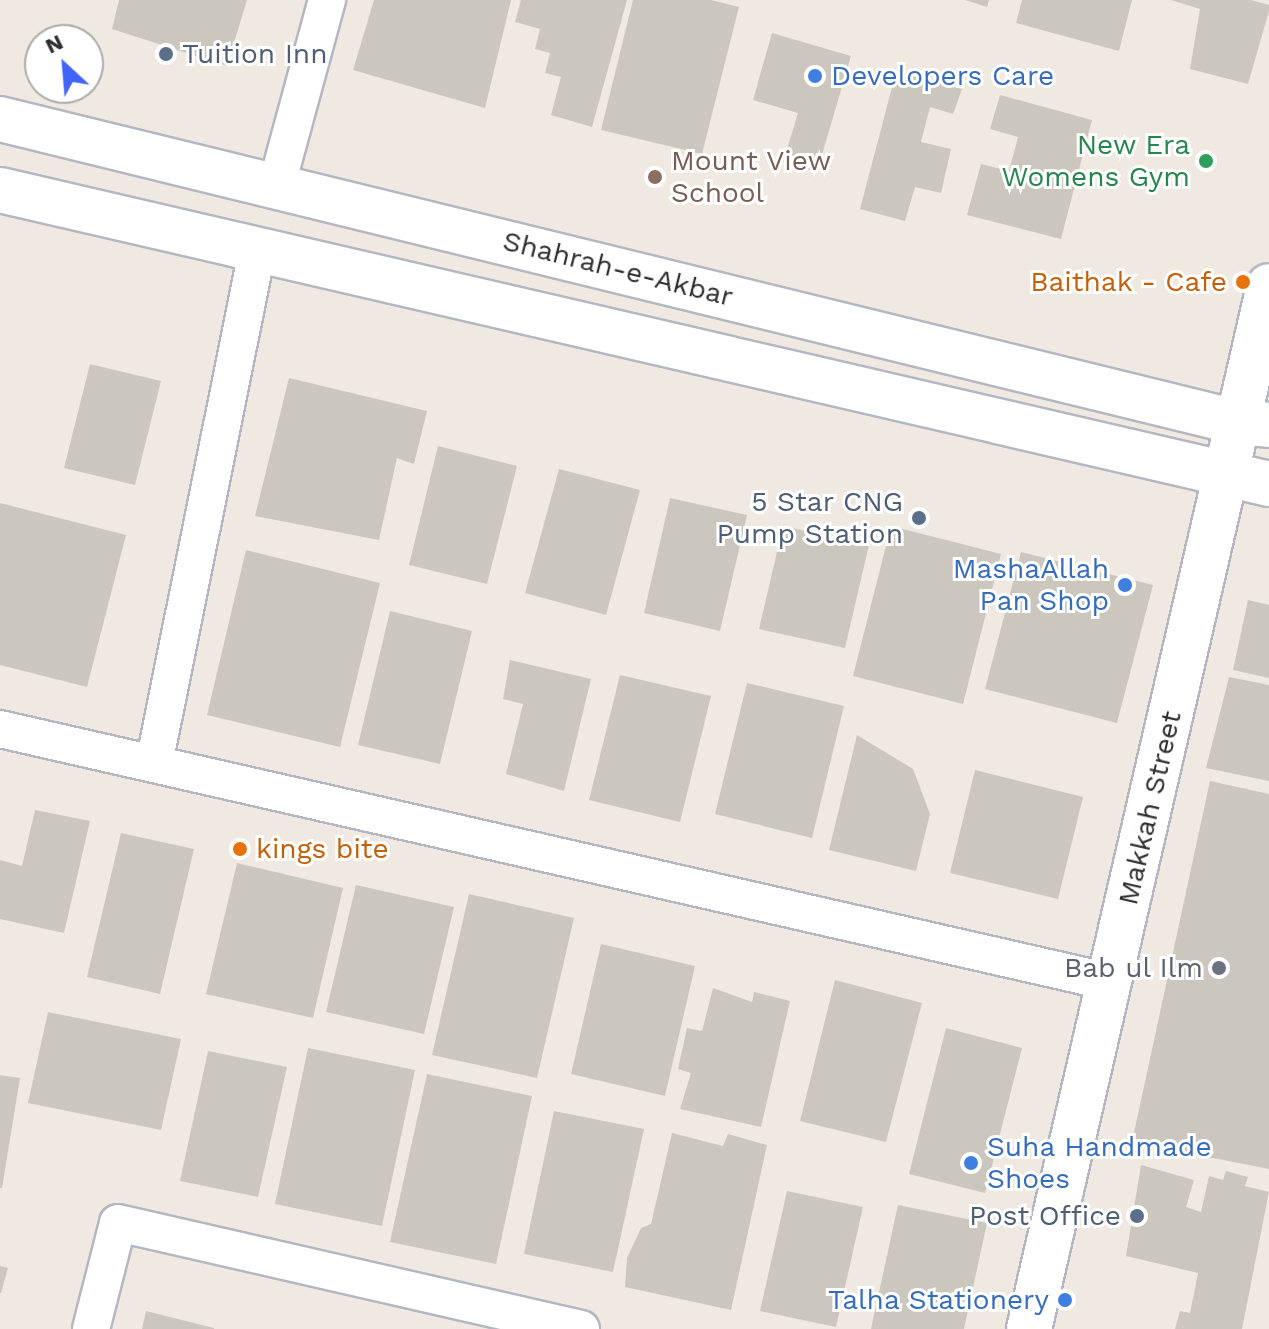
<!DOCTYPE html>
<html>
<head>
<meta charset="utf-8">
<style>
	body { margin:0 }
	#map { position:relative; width:1269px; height:1329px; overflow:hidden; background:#efe9e1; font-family:"Work Sans",sans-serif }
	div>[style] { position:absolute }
	.building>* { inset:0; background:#cbc7bf }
	.roads { filter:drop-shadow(2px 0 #b4b7c1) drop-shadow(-2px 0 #b4b7c1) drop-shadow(0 2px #b4b7c1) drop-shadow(0 -2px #b4b7c1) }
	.street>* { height:36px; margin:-18px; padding:0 18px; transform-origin:18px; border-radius:18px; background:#fff }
	.secondary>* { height:44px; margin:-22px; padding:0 22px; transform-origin:22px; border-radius:22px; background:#fff }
	.dots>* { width:22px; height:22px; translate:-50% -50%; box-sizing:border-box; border:4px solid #fff; border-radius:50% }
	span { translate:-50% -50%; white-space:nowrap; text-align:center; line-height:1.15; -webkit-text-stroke:6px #fff; paint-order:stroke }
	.service-label { font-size:28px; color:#4e5e75 }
	.left { translate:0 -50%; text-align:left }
	.right { translate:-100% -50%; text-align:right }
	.shop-label { font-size:28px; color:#366cbe }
	.leisure-label { font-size:28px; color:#27864d }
	.education-label { font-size:28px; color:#785e54 }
	.street-label { font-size:28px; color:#2e2e2e }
	.food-label { font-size:28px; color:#c56008 }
	.worship-label { font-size:28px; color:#5b616d }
	.north { position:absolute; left:24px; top:24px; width:80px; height:80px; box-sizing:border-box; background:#fff; border:2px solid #ababab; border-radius:50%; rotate:334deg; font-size:22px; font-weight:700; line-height:32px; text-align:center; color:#2e2e2e }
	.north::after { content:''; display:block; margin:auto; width:28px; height:36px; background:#4264fb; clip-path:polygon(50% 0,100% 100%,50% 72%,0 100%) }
</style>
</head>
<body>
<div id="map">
	<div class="building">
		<i style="clip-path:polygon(119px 0,247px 0,227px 66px,112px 29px)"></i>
		<i style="clip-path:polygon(374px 0,511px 0,485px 108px,353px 70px)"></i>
		<i style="clip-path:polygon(521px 0,627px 0,592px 127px,551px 115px,561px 77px,545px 73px,550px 53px,535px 49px,540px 29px,515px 22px)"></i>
		<i style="clip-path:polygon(633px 0,711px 0,739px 7px,702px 154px,601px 130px)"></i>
		<i style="clip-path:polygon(965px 0,989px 0,987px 7px)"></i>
		<i style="clip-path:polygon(1022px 0,1132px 0,1119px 51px,1016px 23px)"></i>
		<i style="clip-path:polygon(1251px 0,1269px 5px,1269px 11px,1248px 84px,1190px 69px,1200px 9px,1171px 0)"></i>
		<i style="clip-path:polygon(772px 33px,851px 56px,817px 172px,783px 162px,798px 113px,753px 100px)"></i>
		<i style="clip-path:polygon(896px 72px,962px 89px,953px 114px,930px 107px,921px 142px,951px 149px,941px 193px,915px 187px,905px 221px,860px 209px)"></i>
		<i style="clip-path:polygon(1000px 95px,1092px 120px,1061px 239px,967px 215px,981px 164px,1009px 171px,1018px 137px,990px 129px)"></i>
		<i style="clip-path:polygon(90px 364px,161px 381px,135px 485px,64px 468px)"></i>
		<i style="clip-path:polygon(289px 378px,427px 411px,414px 464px,397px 458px,379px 540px,255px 516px)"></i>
		<i style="clip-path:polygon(438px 446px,517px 466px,487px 584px,409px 565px)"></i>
		<i style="clip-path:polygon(559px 469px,640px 490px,606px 615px,525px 593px)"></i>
		<i style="clip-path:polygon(670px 498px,747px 515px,720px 631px,644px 613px)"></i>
		<i style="clip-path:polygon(0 503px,126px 535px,87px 687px,0 665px)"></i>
		<i style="clip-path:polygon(783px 526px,869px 545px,845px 648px,759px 629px)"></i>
		<i style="clip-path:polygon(891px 526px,1001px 554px,963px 704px,853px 676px)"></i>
		<i style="clip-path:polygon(246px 550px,380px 583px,340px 747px,207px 715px)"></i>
		<i style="clip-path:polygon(1021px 552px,1153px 585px,1117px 723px,985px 689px)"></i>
		<i style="clip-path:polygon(1248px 600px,1269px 605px,1269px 678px,1233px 670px)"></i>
		<i style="clip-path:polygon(390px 611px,472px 631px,440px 764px,358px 745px)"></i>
		<i style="clip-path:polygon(510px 660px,591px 679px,564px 791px,506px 774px,523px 704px,503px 699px)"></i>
		<i style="clip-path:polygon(620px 675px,711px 696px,680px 822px,589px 800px)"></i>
		<i style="clip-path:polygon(1229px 677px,1269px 685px,1269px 781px,1206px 768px)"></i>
		<i style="clip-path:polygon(747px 683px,844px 706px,812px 838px,715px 814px)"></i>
		<i style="clip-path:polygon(857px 735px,913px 769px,930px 814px,916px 871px,829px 850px)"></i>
		<i style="clip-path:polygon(975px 770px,1083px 797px,1058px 899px,950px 873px)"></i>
		<i style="clip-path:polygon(1210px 781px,1269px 794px,1269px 1169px,1132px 1142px)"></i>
		<i style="clip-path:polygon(35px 810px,90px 821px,64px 933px,0 919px,0 860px,22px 866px)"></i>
		<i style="clip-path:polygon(121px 833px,194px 849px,160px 994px,87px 977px)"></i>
		<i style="clip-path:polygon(237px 863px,343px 888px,313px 1018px,206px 994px)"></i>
		<i style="clip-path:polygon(356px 885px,454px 907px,424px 1034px,326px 1012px)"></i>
		<i style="clip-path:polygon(469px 894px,574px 918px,537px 1078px,432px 1055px)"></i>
		<i style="clip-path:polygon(601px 944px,695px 966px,665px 1096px,571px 1074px)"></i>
		<i style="clip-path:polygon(835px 980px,922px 1003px,886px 1142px,800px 1121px)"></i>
		<i style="clip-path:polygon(713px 988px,752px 1002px,754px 992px,790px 1001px,761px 1127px,680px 1109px,691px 1073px,678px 1069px,687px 1028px,702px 1031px)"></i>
		<i style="clip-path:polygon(48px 1012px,181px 1039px,161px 1130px,28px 1103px)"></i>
		<i style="clip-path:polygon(946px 1028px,1022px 1048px,985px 1193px,909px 1174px)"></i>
		<i style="clip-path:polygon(308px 1048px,415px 1070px,382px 1226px,275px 1204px)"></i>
		<i style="clip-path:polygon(208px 1051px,287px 1067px,258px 1197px,180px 1181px)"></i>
		<i style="clip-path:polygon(427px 1074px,532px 1096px,496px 1264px,390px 1242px)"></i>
		<i style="clip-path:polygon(0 1075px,20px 1078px,2px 1188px,0 1188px)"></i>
		<i style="clip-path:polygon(554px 1111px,644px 1129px,613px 1272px,524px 1254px)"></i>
		<i style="clip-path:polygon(672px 1133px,723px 1146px,728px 1134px,767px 1145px,731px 1310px,625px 1287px,627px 1258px,641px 1228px,651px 1224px)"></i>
		<i style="clip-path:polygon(1141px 1165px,1194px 1180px,1186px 1207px,1201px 1212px,1209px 1176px,1223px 1180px,1226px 1171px,1248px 1177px,1245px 1186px,1269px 1192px,1242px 1329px,1175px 1329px,1180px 1311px,1190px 1313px,1198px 1273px,1126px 1256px)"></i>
		<i style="clip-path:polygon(787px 1191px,863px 1207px,836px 1327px,760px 1311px)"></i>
		<i style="clip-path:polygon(898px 1205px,987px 1223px,964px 1329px,871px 1329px)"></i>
		<i style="clip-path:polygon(0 1266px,8px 1268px,1px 1293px,0 1293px)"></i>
		<i style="clip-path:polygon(146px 1311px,214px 1328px,214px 1329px,142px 1329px)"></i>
	</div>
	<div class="roads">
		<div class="street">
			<i style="left:277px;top:184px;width:191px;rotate:-74.8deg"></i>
			<i style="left:0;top:729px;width:1138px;rotate:12.84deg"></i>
			<i style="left:154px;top:764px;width:527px;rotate:-78.63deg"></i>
			<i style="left:91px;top:1329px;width:109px;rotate:-75.7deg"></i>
			<i style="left:118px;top:1223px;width:475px;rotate:12.9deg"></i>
		</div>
		<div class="secondary">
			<i style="left:0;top:119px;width:1273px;rotate:13.77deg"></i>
			<i style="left:1236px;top:422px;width:33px;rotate:5deg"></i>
			<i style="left:0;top:190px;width:1303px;rotate:13.04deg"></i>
			<i style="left:1029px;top:1329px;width:1070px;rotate:-77.04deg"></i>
		</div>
	</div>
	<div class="dots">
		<i style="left:166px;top:54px;background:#5c6f8a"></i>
		<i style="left:815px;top:76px;background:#3f7fe0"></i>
		<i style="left:1206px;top:161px;background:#2e9e5b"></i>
		<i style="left:655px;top:177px;background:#8d6e63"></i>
		<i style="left:1243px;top:282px;background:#e8710a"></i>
		<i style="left:919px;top:518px;background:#5c6f8a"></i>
		<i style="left:1125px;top:585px;background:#3f7fe0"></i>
		<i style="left:240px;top:849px;background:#e8710a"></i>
		<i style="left:1219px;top:968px;background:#6b7280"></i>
		<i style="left:971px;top:1163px;background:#3f7fe0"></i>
		<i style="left:1137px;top:1216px;background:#5c6f8a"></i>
		<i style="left:1065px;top:1300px;background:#3f7fe0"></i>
	</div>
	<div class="service-label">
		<span class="left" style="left:182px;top:54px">Tuition Inn</span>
		<span class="right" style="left:903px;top:518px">5 Star CNG<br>Pump Station</span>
		<span class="right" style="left:1121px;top:1216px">Post Office</span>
	</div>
	<div class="shop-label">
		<span class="left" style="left:831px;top:76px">Developers Care</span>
		<span class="right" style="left:1109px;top:585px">MashaAllah<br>Pan Shop</span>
		<span class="left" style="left:987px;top:1163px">Suha Handmade<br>Shoes</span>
		<span class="right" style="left:1049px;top:1300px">Talha Stationery</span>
	</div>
	<div class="leisure-label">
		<span class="right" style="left:1190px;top:161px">New Era<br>Womens Gym</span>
	</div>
	<div class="education-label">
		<span class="left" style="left:671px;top:177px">Mount View<br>School</span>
	</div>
	<div class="street-label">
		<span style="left:618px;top:269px;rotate:14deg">Shahrah-e-Akbar</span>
		<span style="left:1150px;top:808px;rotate:-77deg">Makkah Street</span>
	</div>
	<div class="food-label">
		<span class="right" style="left:1227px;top:282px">Baithak - Cafe</span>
		<span class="left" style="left:256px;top:849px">kings bite</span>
	</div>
	<div class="worship-label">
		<span class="right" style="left:1203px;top:968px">Bab ul Ilm</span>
	</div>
	<div class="north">N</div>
</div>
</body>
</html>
